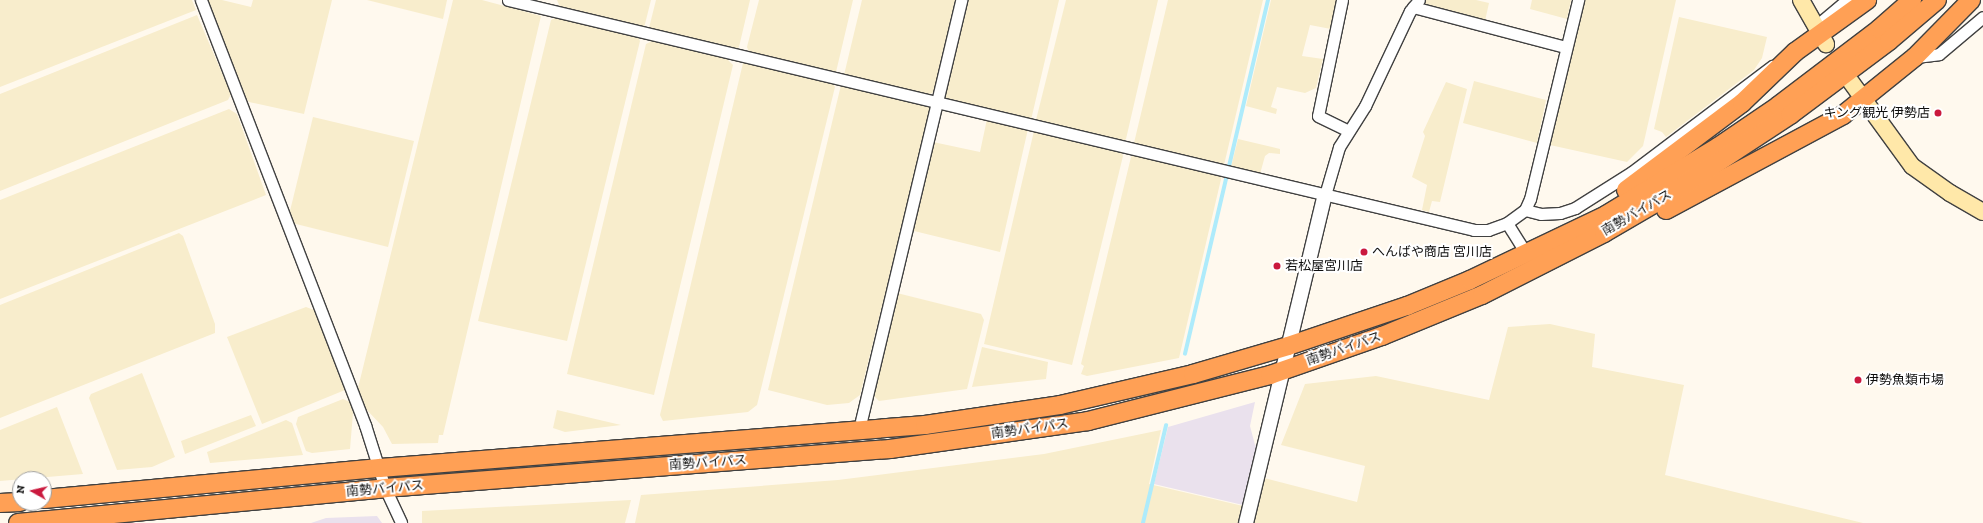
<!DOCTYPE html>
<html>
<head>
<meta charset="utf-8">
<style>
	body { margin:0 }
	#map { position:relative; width:1983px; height:523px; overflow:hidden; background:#fff9ee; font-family:"Zilla Slab","Noto Sans JP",serif }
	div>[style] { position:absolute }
	.industrial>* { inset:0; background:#eae1ed }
	.farmland>* { inset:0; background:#f8edcc }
	.stream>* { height:3.5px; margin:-1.75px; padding:0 1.75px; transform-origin:1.75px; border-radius:1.75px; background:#aeebfb }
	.roads { filter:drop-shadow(1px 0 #414141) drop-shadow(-1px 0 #414141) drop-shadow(0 1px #414141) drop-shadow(0 -1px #414141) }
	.minor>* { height:11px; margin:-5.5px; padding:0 5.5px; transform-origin:5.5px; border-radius:5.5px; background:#fff }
	.tertiary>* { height:14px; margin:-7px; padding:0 7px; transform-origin:7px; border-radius:7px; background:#fff }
	.secondary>* { height:16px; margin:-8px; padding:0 8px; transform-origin:8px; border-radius:8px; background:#ffe8a9 }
	.trunk>* { height:18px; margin:-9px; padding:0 9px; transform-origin:9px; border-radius:9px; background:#ffa055 }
	.dots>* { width:11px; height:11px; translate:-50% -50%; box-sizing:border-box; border:2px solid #fff; border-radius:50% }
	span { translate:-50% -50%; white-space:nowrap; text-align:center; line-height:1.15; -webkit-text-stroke:4px #fff; paint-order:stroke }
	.poi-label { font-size:13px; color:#0e0e0e }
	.right { translate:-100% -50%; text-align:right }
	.left { translate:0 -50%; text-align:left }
	.street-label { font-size:13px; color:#0e0e0e }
	.north { position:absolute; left:12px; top:471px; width:40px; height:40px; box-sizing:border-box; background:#fff; border:1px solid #9f9f9f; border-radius:50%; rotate:278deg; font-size:11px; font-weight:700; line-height:16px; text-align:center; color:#0e0e0e }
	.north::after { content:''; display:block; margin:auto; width:14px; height:18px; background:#ca193e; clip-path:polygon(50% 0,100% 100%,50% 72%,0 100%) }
</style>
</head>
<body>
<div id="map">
	<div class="industrial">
		<i style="clip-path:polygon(1255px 402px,1250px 426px,1255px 445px,1257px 446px,1243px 505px,1154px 484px,1168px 427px)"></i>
		<i style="clip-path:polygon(377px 516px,382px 523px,311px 523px,326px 518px)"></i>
	</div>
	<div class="farmland">
		<i style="clip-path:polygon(0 0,192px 0,196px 10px,0 87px)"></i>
		<i style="clip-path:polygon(208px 0,222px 0,251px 7px,253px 0,332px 0,304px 114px,249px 102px,242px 93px)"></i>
		<i style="clip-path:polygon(367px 0,447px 0,443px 19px)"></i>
		<i style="clip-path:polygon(453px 0,482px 0,541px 16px,443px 435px,439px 435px,438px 443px,392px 444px,383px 427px,365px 408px,358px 388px)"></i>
		<i style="clip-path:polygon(557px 0,651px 0,644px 28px,560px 7px)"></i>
		<i style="clip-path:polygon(656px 0,750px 0,739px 47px,734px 50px,649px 28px)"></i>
		<i style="clip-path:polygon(759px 0,853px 0,836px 72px,749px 52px,747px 47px)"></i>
		<i style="clip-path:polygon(862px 0,955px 0,934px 92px,928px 95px,844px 75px)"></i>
		<i style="clip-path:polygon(965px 0,1059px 0,1031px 120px,945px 100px,943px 95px)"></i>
		<i style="clip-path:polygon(1066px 0,1158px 0,1126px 139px,1122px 142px,1036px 120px)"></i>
		<i style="clip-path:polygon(1168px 0,1263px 0,1224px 165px,1134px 143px)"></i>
		<i style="clip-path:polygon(1271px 0,1339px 0,1331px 29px,1310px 25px,1302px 56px,1323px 59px,1316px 88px,1305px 93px,1277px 87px,1271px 107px,1277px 109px,1276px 114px,1246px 106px)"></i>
		<i style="clip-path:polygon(1423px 0,1476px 0,1489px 3px,1485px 21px,1422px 5px)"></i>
		<i style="clip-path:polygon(1532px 0,1571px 0,1567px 19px,1530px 9px)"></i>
		<i style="clip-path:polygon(1584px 0,1676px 0,1643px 146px,1627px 162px,1550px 145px)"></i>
		<i style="clip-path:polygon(197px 15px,231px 94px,228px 100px,0 191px,0 94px)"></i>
		<i style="clip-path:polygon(557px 17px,638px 37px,640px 41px,567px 341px,478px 321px,551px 20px)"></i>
		<i style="clip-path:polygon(1679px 17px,1767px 37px,1762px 58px,1754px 70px,1666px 137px,1662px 132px,1654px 129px)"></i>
		<i style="clip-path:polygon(652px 41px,727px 59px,733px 65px,654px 395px,567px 374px,646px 44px)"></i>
		<i style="clip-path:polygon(749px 62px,832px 82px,835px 87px,757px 405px,748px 412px,663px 421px,660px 415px,743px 63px)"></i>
		<i style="clip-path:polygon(1474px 81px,1546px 100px,1537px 143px,1463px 123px)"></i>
		<i style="clip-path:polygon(1446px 82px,1467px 89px,1440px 202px,1432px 201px,1429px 212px,1422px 210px,1427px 185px,1412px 177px,1425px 136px,1423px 132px)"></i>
		<i style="clip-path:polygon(841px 85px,928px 105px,931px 108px,860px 395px,849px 403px,827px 405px,768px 390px)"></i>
		<i style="clip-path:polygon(229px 109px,237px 114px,266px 195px,0 299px,0 200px)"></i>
		<i style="clip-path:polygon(313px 117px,414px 141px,388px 247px,292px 223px,289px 215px)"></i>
		<i style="clip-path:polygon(987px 119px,1028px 129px,1000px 252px,910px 230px,933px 142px,980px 152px)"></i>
		<i style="clip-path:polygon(1034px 131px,1121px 151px,1123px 156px,1072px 365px,984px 344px)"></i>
		<i style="clip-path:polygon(1238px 139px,1280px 149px,1280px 154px,1269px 153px,1265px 156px,1260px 174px,1231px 167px)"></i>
		<i style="clip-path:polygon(1136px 154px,1222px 175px,1179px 358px,1087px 376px,1081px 374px,1084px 366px,1081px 364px,1131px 157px)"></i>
		<i style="clip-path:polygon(179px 233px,183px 236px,215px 324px,215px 333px,0 418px,0 305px)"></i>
		<i style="clip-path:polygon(897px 293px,981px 314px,984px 320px,967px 389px,879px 401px,873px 395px)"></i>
		<i style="clip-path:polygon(306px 307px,314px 310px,345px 390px,262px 424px,227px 337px)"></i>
		<i style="clip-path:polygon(1550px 324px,1595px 334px,1592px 367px,1684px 385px,1665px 475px,1863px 523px,1254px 523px,1264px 478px,1357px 502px,1365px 466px,1281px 445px,1305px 384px,1376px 376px,1489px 400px,1508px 327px)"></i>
		<i style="clip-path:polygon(982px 347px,1048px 362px,1046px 379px,972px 387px)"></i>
		<i style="clip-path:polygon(142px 373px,175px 457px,152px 467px,117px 470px,89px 398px,91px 394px)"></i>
		<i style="clip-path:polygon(343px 399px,350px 402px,353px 413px,350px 449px,312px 453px,306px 451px,296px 424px,298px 417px)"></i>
		<i style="clip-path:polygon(57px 407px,83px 474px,0 481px,0 430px)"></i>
		<i style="clip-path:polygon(557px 410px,621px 425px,565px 432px,553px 428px)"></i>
		<i style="clip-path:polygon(251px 415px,256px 426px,185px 454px,181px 441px)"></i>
		<i style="clip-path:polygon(286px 420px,292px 423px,303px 455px,210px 463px,207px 452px)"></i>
		<i style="clip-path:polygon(1161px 430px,1149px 484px,1243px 506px,1239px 523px,635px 523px,641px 495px,838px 480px,1044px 454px)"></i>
		<i style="clip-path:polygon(631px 500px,625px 523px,422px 523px,422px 511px)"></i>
	</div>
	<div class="stream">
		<i style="left:1185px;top:354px;width:364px;rotate:-76.8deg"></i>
		<i style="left:1143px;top:523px;width:100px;rotate:-76.7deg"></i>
	</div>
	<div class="roads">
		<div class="minor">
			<i style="left:201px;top:0;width:456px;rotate:68.9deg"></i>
			<i style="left:365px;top:425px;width:66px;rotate:72.4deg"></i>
			<i style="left:385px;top:488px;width:38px;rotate:65deg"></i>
			<i style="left:508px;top:0;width:993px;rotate:13.39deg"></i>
			<i style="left:1474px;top:230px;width:14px"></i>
			<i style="left:1488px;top:230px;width:20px;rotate:-20deg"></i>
			<i style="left:1507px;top:223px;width:22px;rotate:-36deg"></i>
			<i style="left:1525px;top:210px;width:12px;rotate:-66deg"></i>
			<i style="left:1530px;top:199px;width:205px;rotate:-76.4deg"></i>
			<i style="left:1342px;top:0;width:118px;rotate:101.7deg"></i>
			<i style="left:1318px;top:116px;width:34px;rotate:26deg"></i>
			<i style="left:1413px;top:7px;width:158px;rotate:14.7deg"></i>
			<i style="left:1816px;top:26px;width:40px;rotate:-40deg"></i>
			<i style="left:1916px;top:57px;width:23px;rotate:-7deg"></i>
			<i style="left:1939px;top:54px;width:57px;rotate:-40.1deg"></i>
			<i style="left:1325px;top:195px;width:50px;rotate:-73.7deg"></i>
			<i style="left:1339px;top:147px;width:49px;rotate:-57.6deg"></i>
			<i style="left:1365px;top:106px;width:105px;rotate:-64.7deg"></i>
			<i style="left:1410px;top:11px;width:14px;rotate:-51deg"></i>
			<i style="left:1525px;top:210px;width:16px;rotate:14deg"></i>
			<i style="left:1541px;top:214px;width:19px;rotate:-3deg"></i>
			<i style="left:1560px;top:213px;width:16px;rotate:-18deg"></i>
			<i style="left:1575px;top:208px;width:67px;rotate:-32.3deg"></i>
			<i style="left:1632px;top:172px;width:176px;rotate:-37.1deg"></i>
			<i style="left:1507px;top:223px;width:36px;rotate:58deg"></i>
			<i style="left:861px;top:421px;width:433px;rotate:-76.6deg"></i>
		</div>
		<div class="tertiary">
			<i style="left:1246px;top:523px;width:337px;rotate:-76.5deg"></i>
		</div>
		<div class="secondary">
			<i style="left:1801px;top:0;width:51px;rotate:60.4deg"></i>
			<i style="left:1851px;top:82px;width:104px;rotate:54deg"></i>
			<i style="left:1912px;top:166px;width:47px;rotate:35.4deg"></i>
			<i style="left:1950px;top:193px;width:38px;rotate:30deg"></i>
		</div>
		<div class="trunk">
			<i style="left:1626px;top:190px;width:145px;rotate:-36.9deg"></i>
			<i style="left:1742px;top:103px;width:74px;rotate:-43.9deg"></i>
			<i style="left:1795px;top:52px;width:89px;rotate:-35.8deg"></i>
			<i style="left:1666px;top:210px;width:201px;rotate:-28.2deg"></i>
			<i style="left:1843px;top:115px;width:92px;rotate:-38.9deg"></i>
			<i style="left:1915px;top:57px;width:80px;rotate:-45.5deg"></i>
			<i style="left:44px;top:499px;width:337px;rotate:-5.3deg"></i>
			<i style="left:380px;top:468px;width:547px;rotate:-4.51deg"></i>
			<i style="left:925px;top:425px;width:136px;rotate:-8.4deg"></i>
			<i style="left:1060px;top:405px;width:137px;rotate:-13.1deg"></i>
			<i style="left:1193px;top:374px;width:99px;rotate:-16.4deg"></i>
			<i style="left:1288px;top:346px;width:126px;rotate:-18.6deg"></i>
			<i style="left:1407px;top:306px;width:68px;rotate:-22.4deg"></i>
			<i style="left:1470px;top:280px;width:151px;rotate:-25.5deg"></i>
			<i style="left:1606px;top:215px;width:131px;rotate:-31.3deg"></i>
			<i style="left:1718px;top:147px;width:73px;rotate:-34.3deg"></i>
			<i style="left:1778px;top:106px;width:127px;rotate:-37.3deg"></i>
			<i style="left:1879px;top:29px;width:44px;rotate:-41.3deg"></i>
			<i style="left:0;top:503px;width:20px;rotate:-3deg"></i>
			<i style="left:18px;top:523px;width:369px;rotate:-5.4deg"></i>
			<i style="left:385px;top:488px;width:507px;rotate:-4.42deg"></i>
			<i style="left:890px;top:449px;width:200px;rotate:-8deg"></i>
			<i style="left:1088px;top:421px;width:188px;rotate:-14.2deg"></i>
			<i style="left:1270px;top:375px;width:119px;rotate:-19.2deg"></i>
			<i style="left:1382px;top:336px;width:108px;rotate:-22.3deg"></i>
			<i style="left:1482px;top:295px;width:137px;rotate:-26.9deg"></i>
			<i style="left:1604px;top:233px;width:64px;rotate:-30.2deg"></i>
			<i style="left:1659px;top:201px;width:157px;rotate:-33.3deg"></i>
			<i style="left:1790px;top:115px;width:124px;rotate:-36.8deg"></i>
			<i style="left:1889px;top:41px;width:63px;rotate:-40.5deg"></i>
		</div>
	</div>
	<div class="dots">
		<i style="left:1938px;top:113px;background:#ca193e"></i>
		<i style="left:1364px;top:252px;background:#ca193e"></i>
		<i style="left:1277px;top:266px;background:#ca193e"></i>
		<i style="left:1858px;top:380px;background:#ca193e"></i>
	</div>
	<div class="poi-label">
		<span class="right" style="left:1930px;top:113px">キング観光 伊勢店</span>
		<span class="left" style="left:1372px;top:252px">へんばや商店 宮川店</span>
		<span class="left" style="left:1285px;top:266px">若松屋宮川店</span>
		<span class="left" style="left:1866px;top:380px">伊勢魚類市場</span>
	</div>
	<div class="street-label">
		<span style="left:1637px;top:213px;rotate:-30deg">南勢バイパス</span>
		<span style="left:1344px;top:349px;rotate:-19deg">南勢バイパス</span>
		<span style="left:1030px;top:429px;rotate:-8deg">南勢バイパス</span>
		<span style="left:708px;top:463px;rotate:-4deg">南勢バイパス</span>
		<span style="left:385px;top:489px;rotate:-5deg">南勢バイパス</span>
	</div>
	<div class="north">N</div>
</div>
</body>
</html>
